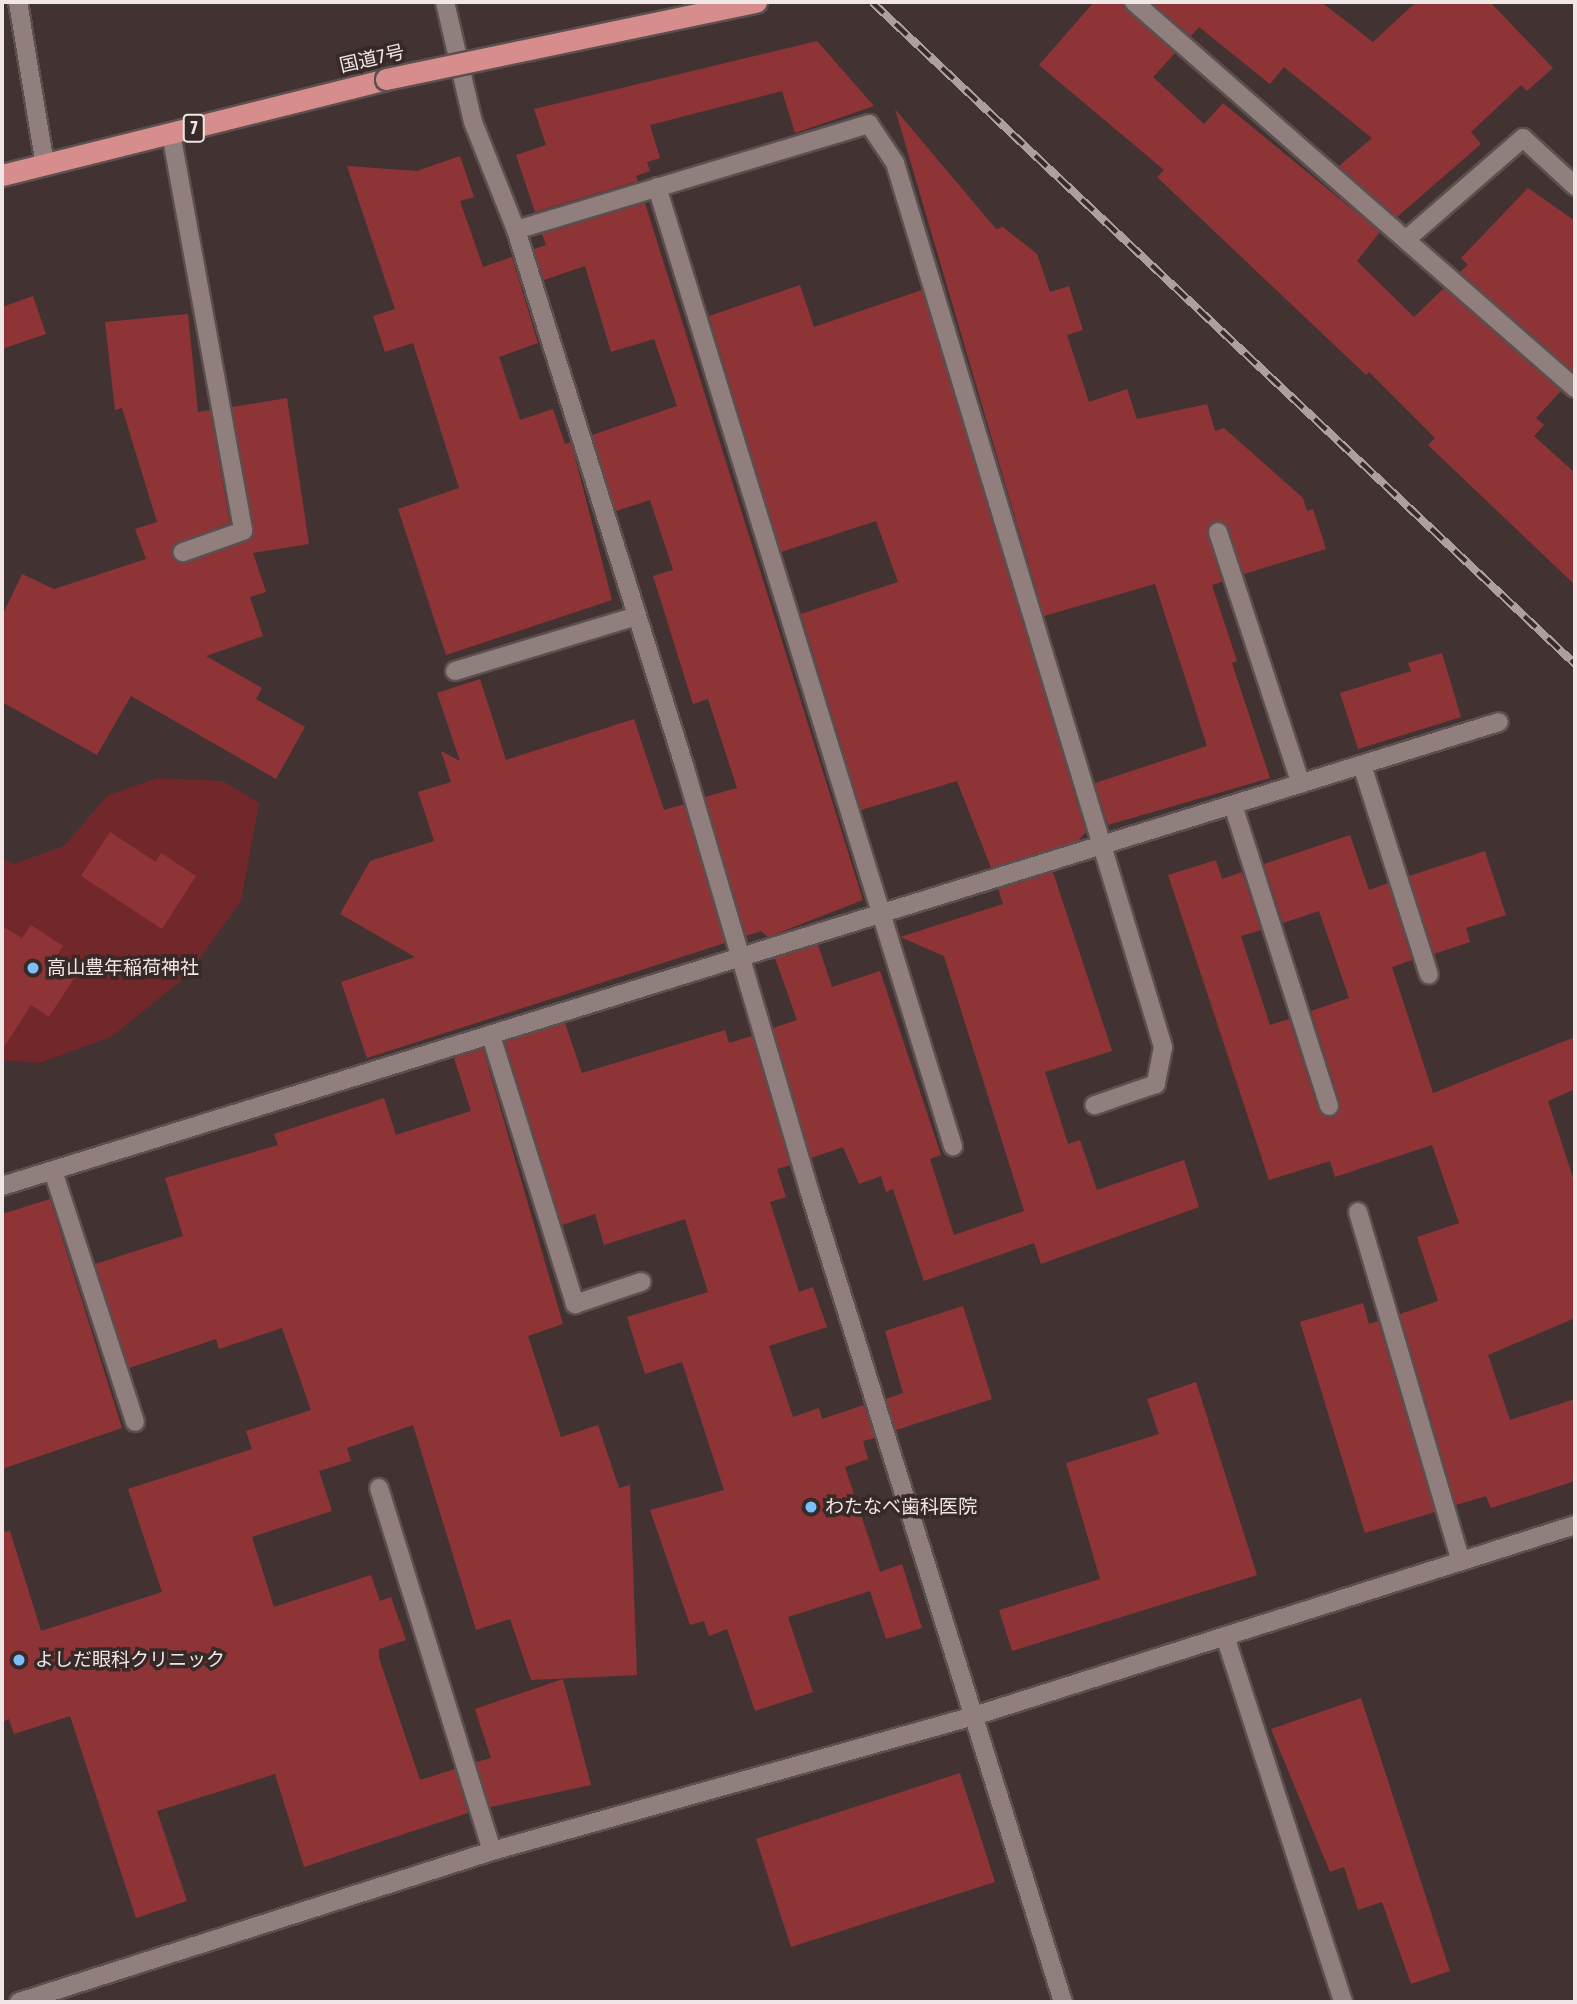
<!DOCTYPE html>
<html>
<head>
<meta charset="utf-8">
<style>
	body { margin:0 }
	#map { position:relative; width:1577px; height:2004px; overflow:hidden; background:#423332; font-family:"Asap Condensed","Noto Sans JP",sans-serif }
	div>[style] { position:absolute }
	.green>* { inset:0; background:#72272a }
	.building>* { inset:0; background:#8e3437 }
	.roads { filter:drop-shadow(2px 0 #5c4f4f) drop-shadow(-2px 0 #5c4f4f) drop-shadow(0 2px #5c4f4f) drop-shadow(0 -2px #5c4f4f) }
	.street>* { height:18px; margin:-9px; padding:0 9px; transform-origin:9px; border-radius:9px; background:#917f7e }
	.secondary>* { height:18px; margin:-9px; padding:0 9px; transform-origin:9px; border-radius:9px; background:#917f7e }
	.highway>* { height:21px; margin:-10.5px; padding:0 10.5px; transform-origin:10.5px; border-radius:10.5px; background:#d78d8b }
	.rail>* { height:8px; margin-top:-4px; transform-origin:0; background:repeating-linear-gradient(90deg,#372928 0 16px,#aca09f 0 32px); box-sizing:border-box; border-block:2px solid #aca09f }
	.bridges { filter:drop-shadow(2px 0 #5c4f4f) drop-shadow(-2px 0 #5c4f4f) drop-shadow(0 2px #5c4f4f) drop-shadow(0 -2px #5c4f4f) }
	.highway-bridge>* { height:21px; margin:-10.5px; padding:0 10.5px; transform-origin:10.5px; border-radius:10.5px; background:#d78d8b }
	.dots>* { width:19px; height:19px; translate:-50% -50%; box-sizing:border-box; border:4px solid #372928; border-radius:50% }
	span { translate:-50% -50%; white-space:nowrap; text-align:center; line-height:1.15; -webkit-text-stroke:7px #372928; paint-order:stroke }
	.shield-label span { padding:2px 5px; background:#372928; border:2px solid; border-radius:5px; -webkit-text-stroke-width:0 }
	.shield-label { font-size:18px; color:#f0e6e5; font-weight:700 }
	.street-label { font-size:19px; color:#f0e6e5 }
	.poi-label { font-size:19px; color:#f0e6e5 }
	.left { translate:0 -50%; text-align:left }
	.frame { position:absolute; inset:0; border:4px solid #f0e6e5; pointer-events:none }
</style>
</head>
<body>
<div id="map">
	<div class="green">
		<i style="clip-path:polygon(158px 778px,223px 781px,259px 803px,241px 901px,187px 976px,111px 1037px,39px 1063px,2px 1060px,2px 858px,13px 864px,64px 846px,108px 795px)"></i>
	</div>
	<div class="building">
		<i style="clip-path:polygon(1094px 2px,1123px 2px,1175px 53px,1153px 77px,1204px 124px,1223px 103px,1380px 232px,1357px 261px,1414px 317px,1444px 288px,1561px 391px,1536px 418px,1544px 425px,1534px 436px,1575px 473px,1575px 585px,1428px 445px,1435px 438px,1369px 372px,1366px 375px,1157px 177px,1164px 170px,1039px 65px)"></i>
		<i style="clip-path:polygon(1151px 2px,1321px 2px,1373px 42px,1416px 2px,1490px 2px,1553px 68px,1527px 91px,1521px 85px,1471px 132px,1481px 144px,1397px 217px,1339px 166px,1372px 138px,1284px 67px,1270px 84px,1199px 27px,1191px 36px)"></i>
		<i style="clip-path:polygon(817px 41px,874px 106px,795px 133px,782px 91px,650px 125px,660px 158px,647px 162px,650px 171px,636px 176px,638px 181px,535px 212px,516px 155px,546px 145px,534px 109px)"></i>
		<i style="clip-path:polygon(895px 109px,996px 229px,1003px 227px,1037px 254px,1050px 292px,1069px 286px,1083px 330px,1067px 335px,1089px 402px,1127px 389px,1137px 419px,1207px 404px,1215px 431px,1224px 428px,1303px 498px,1307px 511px,1313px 509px,1326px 549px,1244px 574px,1226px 524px,1215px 521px,1207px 530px,1222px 582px,1212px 585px,1237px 661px,1232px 663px,1270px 778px,1108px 825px,1095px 783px,1207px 746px,1155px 584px,1044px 616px)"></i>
		<i style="clip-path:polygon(460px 156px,474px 197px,460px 201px,483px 267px,512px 257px,538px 343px,499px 357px,520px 420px,553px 409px,565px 444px,571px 442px,612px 600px,446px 655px,398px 509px,459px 488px,413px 343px,385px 352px,373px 316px,395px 309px,347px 166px,417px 171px)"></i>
		<i style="clip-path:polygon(1528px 188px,1575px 221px,1575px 373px,1460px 272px,1468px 265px,1461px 258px)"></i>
		<i style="clip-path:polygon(645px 203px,863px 900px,768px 937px,761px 931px,746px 936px,705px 797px,737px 788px,708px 699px,693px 704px,653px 576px,673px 570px,650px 500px,616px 511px,592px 435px,677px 406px,654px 339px,611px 352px,585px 266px,544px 280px,534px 249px,546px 245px,542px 234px)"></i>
		<i style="clip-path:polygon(800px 285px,814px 327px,922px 290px,1086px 832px,1078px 841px,991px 868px,957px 781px,861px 810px,801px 614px,898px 582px,876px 521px,781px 552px,709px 316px)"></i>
		<i style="clip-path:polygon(33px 296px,46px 334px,2px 349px,2px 307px)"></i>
		<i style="clip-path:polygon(188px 314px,198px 412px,210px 410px,230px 523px,175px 544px,176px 561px,252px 538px,232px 407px,287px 398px,309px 544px,253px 553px,266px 592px,250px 597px,263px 636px,206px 656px,262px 688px,256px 699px,305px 727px,276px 779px,131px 696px,97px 755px,2px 702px,2px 616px,22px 574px,54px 589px,146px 559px,135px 529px,157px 522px,122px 408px,115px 410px,105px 322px)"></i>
		<i style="clip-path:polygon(1442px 653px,1461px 717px,1358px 749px,1340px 693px,1411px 671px,1408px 663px)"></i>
		<i style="clip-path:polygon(480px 679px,506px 760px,634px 719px,664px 810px,684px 804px,725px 943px,367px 1058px,341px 982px,415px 957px,340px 914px,370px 861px,434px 841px,418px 792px,451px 782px,441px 751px,460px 761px,437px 693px)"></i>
		<i style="clip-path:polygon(110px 832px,156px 862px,161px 853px,196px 876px,162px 929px,81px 876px)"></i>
		<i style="clip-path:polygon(1350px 835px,1369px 890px,1388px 883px,1412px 960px,1392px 967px,1433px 1093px,1575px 1037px,1575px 1089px,1548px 1101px,1575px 1184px,1575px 1318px,1488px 1355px,1510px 1420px,1575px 1399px,1575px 1481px,1491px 1508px,1486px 1496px,1456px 1505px,1400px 1314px,1438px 1301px,1417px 1237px,1459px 1223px,1432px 1145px,1335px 1177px,1330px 1161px,1269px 1180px,1168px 875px,1216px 860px,1222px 879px,1242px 872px,1261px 930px,1241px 936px,1270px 1025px,1289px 1019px,1318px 1109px,1332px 1117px,1340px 1103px,1311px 1011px,1349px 998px,1319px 911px,1283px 923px,1264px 864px)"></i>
		<i style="clip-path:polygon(1485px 851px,1506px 915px,1466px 928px,1470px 942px,1434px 954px,1409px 876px)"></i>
		<i style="clip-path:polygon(1053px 872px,1112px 1051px,1045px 1072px,1068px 1144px,1080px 1140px,1097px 1190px,1184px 1160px,1199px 1207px,1041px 1264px,1034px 1243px,924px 1281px,893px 1189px,886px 1192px,881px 1176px,859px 1184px,843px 1147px,811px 1158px,773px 1028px,797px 1020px,775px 958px,818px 945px,832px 987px,880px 971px,941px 1155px,930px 1159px,954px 1235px,1024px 1211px,944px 956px,900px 937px,1003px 904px,998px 889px)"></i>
		<i style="clip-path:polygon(31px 925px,63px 946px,54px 960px,76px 975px,49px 1017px,31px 1005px,2px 1050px,2px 926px,22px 938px)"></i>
		<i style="clip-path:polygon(565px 1023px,582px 1073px,725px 1030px,729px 1043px,752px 1036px,790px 1165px,777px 1169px,786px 1197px,770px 1202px,799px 1292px,813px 1287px,827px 1327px,769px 1346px,793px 1417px,819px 1408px,822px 1419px,864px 1405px,875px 1438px,863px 1441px,868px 1459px,845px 1467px,880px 1572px,902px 1564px,922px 1628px,886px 1639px,870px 1591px,788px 1617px,813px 1692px,755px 1711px,727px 1629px,709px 1636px,704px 1621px,690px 1625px,650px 1510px,724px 1490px,682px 1362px,645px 1374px,627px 1317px,708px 1292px,685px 1219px,604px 1245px,595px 1214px,562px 1225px,505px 1042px)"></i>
		<i style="clip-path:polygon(483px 1049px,563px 1324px,528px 1336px,561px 1437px,598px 1425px,619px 1488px,630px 1485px,637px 1675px,531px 1680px,510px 1619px,476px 1630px,413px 1425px,347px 1448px,351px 1461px,319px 1471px,332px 1511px,252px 1537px,274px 1607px,371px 1575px,380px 1601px,391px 1597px,406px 1640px,379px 1649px,379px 1658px,420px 1780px,455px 1769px,468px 1813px,304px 1867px,275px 1774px,157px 1811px,187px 1901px,136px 1918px,70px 1716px,14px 1734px,9px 1719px,2px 1722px,2px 1532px,10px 1531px,41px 1631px,162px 1592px,128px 1489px,252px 1449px,246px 1431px,311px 1410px,282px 1328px,219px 1349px,216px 1339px,129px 1368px,95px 1264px,183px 1236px,165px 1178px,278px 1145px,274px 1134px,384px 1098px,396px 1135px,471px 1111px,454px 1058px)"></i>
		<i style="clip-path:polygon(50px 1199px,122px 1428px,2px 1469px,2px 1214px)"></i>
		<i style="clip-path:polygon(1363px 1303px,1369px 1324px,1378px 1321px,1435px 1512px,1365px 1533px,1300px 1322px)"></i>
		<i style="clip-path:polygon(963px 1306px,992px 1399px,896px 1430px,886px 1399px,903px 1393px,885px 1331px)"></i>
		<i style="clip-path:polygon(1196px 1382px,1257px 1575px,1012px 1651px,999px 1610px,1100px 1579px,1066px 1463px,1159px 1434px,1147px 1399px)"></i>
		<i style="clip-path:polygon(563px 1679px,591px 1785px,490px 1807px,476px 1762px,491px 1758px,475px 1709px)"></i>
		<i style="clip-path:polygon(1361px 1698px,1450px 1971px,1411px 1984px,1382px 1902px,1358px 1910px,1344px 1867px,1330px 1872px,1271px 1729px)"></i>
		<i style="clip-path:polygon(960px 1773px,995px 1882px,791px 1947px,756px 1839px)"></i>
	</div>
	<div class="roads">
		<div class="street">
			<i style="left:18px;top:2px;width:165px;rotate:80.6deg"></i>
			<i style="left:445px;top:2px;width:123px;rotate:76.9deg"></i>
			<i style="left:473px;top:122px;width:116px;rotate:68.3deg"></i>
			<i style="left:516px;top:230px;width:561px;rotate:72.57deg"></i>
			<i style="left:684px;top:765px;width:443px;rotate:73.6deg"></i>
			<i style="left:809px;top:1190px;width:851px;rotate:72.63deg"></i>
			<i style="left:1134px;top:2px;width:586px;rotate:41.2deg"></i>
			<i style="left:171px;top:133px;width:404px;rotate:79.7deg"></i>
			<i style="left:243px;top:531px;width:64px;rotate:160.7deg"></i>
			<i style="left:657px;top:187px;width:1004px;rotate:72.85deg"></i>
			<i style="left:516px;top:230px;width:369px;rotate:-16.7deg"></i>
			<i style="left:869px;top:124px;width:47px;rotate:56.3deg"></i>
			<i style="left:895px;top:163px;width:924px;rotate:73.13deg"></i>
			<i style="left:1163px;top:1047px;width:38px;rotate:101deg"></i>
			<i style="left:1156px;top:1084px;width:65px;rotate:161deg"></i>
			<i style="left:1409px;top:237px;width:151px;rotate:-41deg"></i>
			<i style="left:1523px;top:138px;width:71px;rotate:42.7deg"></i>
			<i style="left:1218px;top:532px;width:265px;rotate:71.8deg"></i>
			<i style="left:455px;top:671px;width:190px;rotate:-16.8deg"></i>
			<i style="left:1362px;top:765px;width:220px;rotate:72.3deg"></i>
			<i style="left:1233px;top:805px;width:316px;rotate:72.3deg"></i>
			<i style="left:492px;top:1039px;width:278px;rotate:72.6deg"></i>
			<i style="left:575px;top:1304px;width:70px;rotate:-18.4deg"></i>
			<i style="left:53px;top:1171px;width:264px;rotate:71.9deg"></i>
			<i style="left:2px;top:1186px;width:1567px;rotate:-17.22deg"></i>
			<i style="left:1358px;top:1212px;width:364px;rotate:73.6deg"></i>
			<i style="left:379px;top:1488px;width:380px;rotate:72.7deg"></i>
			<i style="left:1225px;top:1636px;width:385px;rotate:72.1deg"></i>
		</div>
		<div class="secondary">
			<i style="left:19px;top:2002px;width:497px;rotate:-17.7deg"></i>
			<i style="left:492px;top:1851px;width:501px;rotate:-15.65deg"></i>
			<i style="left:974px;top:1716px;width:631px;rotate:-17.63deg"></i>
		</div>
		<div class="highway">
			<i style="left:2px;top:175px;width:396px;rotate:-14deg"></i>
		</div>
	</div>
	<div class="rail">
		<i style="left:872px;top:2px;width:966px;rotate:43.28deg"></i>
	</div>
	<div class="bridges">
		<div class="highway-bridge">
			<i style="left:386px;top:79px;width:378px;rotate:-11.8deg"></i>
		</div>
	</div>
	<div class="dots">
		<i style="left:33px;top:968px;background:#7bbef8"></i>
		<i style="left:811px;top:1507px;background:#7bbef8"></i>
		<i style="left:19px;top:1660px;background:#7bbef8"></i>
	</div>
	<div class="shield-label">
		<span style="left:194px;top:128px">7</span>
	</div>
	<div class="street-label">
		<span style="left:372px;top:59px;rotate:-13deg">国道7号</span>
	</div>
	<div class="poi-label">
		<span class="left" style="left:47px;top:968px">高山豊年稲荷神社</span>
		<span class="left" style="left:825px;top:1507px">わたなべ歯科医院</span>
		<span class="left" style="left:35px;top:1660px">よしだ眼科クリニック</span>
	</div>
	<div class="frame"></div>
</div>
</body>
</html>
